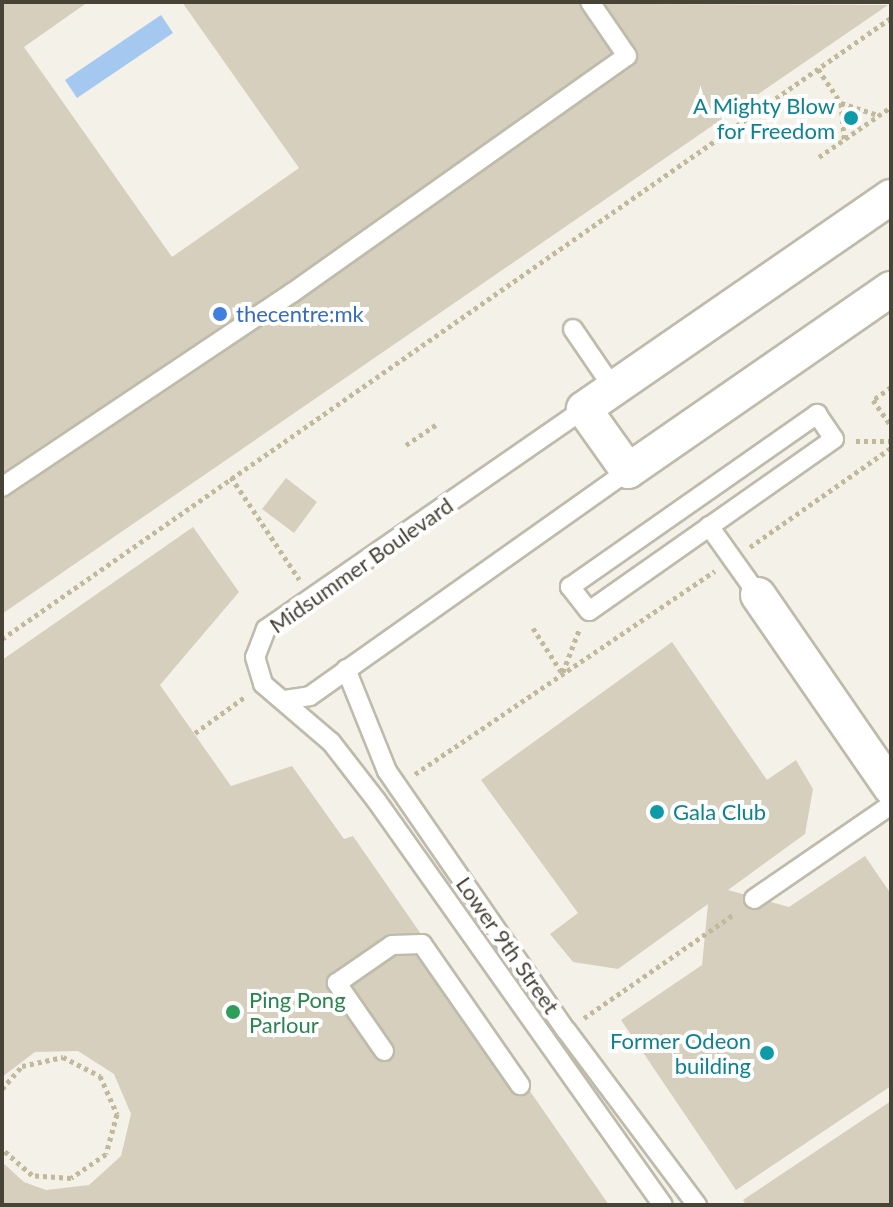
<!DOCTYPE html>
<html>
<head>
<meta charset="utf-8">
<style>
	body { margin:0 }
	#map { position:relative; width:893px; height:1207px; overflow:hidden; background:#f4f2e8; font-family:Lato,sans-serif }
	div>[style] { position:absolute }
	.water>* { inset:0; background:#a5c8f0 }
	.building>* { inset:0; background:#d6cfbe }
	.path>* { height:5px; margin-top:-2.5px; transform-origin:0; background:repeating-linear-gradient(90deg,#c1b99c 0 4px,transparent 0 8px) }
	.roads { filter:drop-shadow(2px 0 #bfbbab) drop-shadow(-2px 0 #bfbbab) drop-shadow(0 2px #bfbbab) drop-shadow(0 -2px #bfbbab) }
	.lane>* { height:18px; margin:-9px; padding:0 9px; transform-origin:9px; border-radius:9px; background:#fff }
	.street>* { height:34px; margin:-17px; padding:0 17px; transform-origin:17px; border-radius:17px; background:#fff }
	.dots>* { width:22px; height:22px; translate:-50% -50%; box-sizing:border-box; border:4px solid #fff; border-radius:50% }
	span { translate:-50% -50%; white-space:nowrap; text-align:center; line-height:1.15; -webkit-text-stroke:8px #fff; paint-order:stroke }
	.culture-label { font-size:22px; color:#0d838f }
	.right { translate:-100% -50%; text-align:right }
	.left { translate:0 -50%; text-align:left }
	.shop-label { font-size:22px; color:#366cbe }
	.street-label { font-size:22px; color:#474337 }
	.leisure-label { font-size:22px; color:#27864d }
	.frame { position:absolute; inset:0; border:4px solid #474337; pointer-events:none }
</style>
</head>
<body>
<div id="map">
	<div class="water">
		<i style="clip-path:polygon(161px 15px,173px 33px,77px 98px,65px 80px)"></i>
	</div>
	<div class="building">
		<i style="clip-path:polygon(2px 2px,88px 2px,24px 47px,172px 257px,299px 168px,182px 2px,888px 5px,2px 614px)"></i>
		<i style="clip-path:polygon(286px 478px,317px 502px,294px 533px,262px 509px)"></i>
		<i style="clip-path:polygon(193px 527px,239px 592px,160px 685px,231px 786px,292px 766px,344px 839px,353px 836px,609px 1205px,2px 1205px,2px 1162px,24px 1182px,46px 1190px,89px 1185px,121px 1156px,131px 1114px,114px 1074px,78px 1051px,35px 1052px,2px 1077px,2px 660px)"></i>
		<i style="clip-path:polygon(672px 642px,767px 780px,796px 760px,813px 789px,805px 834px,728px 890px,789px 907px,865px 856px,891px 894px,891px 1086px,736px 1190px,621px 1020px,702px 965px,708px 904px,618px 969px,573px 962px,550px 934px,578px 913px,481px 780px)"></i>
		<i style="clip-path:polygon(891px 1101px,891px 1205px,746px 1205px,743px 1200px)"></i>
	</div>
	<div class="path">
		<i style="left:818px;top:69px;width:41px;rotate:55.9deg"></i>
		<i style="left:841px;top:103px;width:37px;rotate:85deg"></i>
		<i style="left:841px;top:103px;width:40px;rotate:18deg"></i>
		<i style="left:819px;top:157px;width:88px;rotate:-34.8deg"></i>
		<i style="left:891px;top:387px;width:22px;rotate:144deg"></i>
		<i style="left:873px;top:400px;width:32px;rotate:55deg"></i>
		<i style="left:856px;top:441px;width:35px"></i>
		<i style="left:406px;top:445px;width:36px;rotate:-34deg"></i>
		<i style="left:231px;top:477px;width:123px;rotate:56.3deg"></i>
		<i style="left:750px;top:547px;width:172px;rotate:-35.1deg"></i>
		<i style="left:533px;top:628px;width:54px;rotate:57.2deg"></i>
		<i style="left:2px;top:639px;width:1084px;rotate:-34.94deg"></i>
		<i style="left:563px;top:672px;width:45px;rotate:-69.1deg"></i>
		<i style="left:195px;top:733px;width:63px;rotate:-36deg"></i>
		<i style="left:415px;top:774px;width:362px;rotate:-34.1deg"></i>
		<i style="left:584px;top:1018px;width:181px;rotate:-34.7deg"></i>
		<i style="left:2px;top:1089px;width:30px;rotate:-49deg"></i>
		<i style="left:22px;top:1066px;width:42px;rotate:-12.4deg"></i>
		<i style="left:63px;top:1057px;width:42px;rotate:27.2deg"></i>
		<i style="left:100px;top:1076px;width:42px;rotate:65.9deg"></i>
		<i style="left:117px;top:1114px;width:41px;rotate:105.4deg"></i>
		<i style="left:106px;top:1154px;width:42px;rotate:145.6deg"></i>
		<i style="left:71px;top:1178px;width:39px;rotate:-176deg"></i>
		<i style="left:32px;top:1175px;width:40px;rotate:-139deg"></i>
	</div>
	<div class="roads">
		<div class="lane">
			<i style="left:573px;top:329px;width:73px;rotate:55.7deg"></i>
			<i style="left:584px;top:409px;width:387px;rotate:145.3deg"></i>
			<i style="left:266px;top:629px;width:30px;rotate:111deg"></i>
			<i style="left:255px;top:657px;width:28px;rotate:73deg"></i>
			<i style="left:263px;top:684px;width:89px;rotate:40.5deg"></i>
			<i style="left:331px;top:742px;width:73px;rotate:52.2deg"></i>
			<i style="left:376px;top:800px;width:496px;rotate:54.7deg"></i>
			<i style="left:817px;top:414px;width:30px;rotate:56deg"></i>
			<i style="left:834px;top:439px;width:299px;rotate:144.9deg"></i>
			<i style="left:589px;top:611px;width:31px;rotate:-128deg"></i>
			<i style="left:570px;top:587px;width:302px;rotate:-35deg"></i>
			<i style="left:2px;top:487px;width:349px;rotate:-33.8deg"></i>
			<i style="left:292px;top:293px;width:410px;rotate:-35.3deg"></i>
			<i style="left:627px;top:56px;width:65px;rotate:-124.4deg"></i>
			<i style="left:709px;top:526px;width:85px;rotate:54.6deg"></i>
			<i style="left:346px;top:669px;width:110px;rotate:68.1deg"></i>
			<i style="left:387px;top:771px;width:315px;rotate:55.4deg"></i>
			<i style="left:566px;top:1030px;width:219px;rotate:53.2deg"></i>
			<i style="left:285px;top:700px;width:25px;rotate:-9deg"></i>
			<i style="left:310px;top:696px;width:390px;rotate:-35.3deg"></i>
			<i style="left:754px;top:899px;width:166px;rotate:-34.5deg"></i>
			<i style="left:384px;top:1051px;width:83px;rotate:-124.7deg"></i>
			<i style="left:337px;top:983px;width:67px;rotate:-34.6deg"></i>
			<i style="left:392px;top:945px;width:30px;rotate:-2deg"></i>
			<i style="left:422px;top:944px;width:172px;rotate:55.2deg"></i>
		</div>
		<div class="street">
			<i style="left:891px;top:197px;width:373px;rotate:145.4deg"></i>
			<i style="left:584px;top:409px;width:76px;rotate:54.6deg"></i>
			<i style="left:628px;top:471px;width:320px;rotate:-34.7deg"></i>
			<i style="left:758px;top:595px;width:234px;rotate:55.4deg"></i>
		</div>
	</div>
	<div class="dots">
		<i style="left:851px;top:118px;background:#0f9aa8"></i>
		<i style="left:220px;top:314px;background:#3f7fe0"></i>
		<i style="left:657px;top:812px;background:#0f9aa8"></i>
		<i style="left:233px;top:1012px;background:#2e9e5b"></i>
		<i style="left:767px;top:1053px;background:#0f9aa8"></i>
	</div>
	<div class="culture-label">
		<span class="right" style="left:835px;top:118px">A Mighty Blow<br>for Freedom</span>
		<span class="left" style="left:673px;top:812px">Gala Club</span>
		<span class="right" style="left:751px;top:1053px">Former Odeon<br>building</span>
	</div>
	<div class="shop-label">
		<span class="left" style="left:236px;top:314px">thecentre:mk</span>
	</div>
	<div class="street-label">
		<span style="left:361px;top:565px;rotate:-35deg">Midsummer Boulevard</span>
		<span style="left:508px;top:945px;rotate:55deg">Lower 9th Street</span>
	</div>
	<div class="leisure-label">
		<span class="left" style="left:249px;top:1012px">Ping Pong<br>Parlour</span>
	</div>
	<div class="frame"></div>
</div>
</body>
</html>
